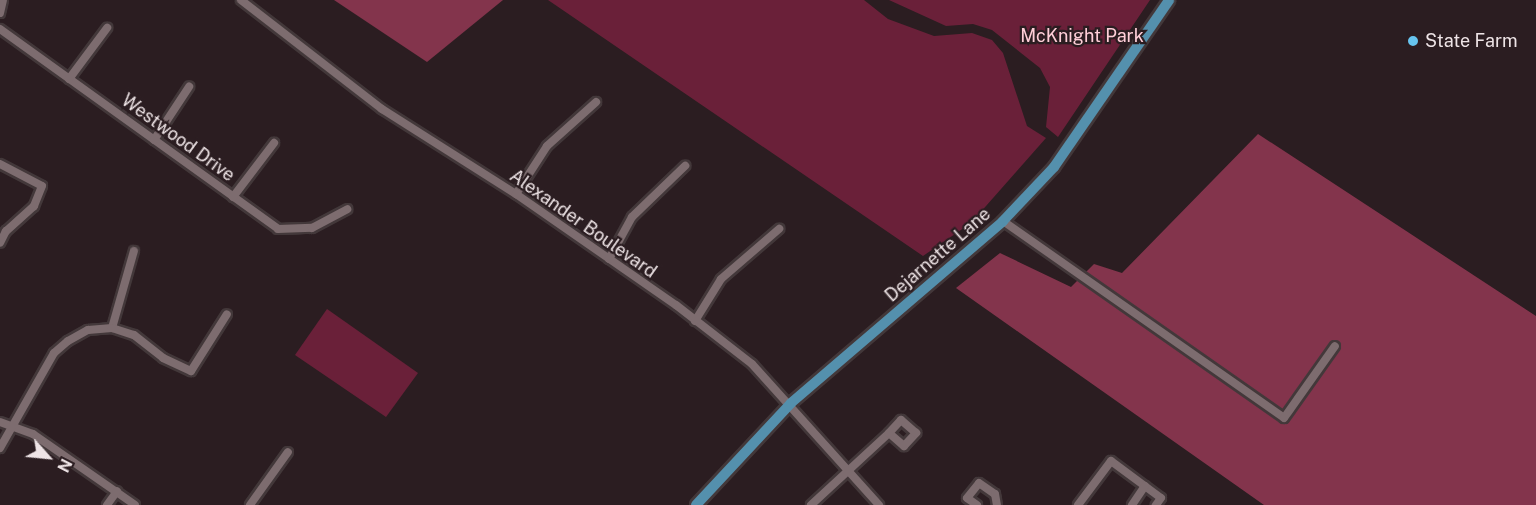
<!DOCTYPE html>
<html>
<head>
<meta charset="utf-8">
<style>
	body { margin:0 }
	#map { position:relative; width:1536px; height:505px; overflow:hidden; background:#2b1d21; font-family:"Public Sans",sans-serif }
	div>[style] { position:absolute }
	.green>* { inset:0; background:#6a2039 }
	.forest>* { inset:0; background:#83344c }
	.roads { filter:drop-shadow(2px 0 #43383a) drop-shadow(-2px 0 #43383a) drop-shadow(0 2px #43383a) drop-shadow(0 -2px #43383a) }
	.minor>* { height:8px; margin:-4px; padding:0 4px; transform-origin:4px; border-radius:4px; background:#7d6c6f }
	.major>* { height:10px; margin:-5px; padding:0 5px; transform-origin:5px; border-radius:5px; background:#5490ad }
	.dots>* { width:16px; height:16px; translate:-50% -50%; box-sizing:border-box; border:3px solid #2b1d21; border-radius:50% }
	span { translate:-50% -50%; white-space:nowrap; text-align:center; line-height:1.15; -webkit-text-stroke:4.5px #2b1d21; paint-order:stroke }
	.park-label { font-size:18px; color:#ffced8 }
	.poi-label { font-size:18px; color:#eee4e6 }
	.left { translate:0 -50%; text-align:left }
	.street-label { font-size:18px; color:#eee4e6 }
	.north { position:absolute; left:18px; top:427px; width:60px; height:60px; -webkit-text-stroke:4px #2b1d21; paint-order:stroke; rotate:117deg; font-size:16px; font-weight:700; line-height:24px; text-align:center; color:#eee4e6 }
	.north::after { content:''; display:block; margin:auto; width:21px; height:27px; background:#eee4e6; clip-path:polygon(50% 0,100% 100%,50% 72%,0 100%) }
</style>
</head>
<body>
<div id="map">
	<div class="green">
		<i style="clip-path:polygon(548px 0,864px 0,888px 19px,934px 36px,972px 33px,992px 40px,1003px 53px,1027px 126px,1046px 138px,971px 223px,923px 256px)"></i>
		<i style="clip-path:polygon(889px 0,1150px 0,1058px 137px,1046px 127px,1050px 87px,1040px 68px,1021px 53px,992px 30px,973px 24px,946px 26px)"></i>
		<i style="clip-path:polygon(327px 309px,418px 373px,386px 417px,295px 355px)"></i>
	</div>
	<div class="forest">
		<i style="clip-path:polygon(334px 0,503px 0,427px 62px)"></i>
		<i style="clip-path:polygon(1258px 134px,1536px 316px,1536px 505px,1264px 505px,956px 288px,1000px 253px,1071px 287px,1094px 264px,1122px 273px)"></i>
	</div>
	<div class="roads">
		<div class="minor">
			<i style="left:241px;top:0;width:178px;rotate:37.7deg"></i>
			<i style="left:382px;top:109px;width:159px;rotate:32.4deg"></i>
			<i style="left:516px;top:194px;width:195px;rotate:34.8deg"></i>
			<i style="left:676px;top:305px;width:96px;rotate:37.8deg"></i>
			<i style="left:752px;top:364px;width:190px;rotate:48deg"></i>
			<i style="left:0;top:13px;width:13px;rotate:-77deg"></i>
			<i style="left:0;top:29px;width:342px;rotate:35.7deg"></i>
			<i style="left:278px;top:229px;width:34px;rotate:-2deg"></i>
			<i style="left:312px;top:228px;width:40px;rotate:-28deg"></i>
			<i style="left:69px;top:79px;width:64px;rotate:-53.3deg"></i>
			<i style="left:154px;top:140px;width:64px;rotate:-56.6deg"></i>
			<i style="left:0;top:164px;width:47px;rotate:27.6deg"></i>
			<i style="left:42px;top:186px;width:22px;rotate:112deg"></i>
			<i style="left:34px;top:206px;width:38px;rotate:138deg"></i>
			<i style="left:6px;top:231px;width:13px;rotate:117deg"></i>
			<i style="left:516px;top:194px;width:57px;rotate:-57.1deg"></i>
			<i style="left:547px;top:146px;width:66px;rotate:-41.9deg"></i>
			<i style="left:233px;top:197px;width:68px;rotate:-52.8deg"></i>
			<i style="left:1003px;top:221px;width:343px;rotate:35deg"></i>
			<i style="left:1284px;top:418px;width:88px;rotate:-54.7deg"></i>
			<i style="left:609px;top:259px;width:48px;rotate:-61.3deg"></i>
			<i style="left:632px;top:217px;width:74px;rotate:-43.9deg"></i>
			<i style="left:695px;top:321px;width:49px;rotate:-58.2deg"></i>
			<i style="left:721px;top:279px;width:77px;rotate:-40.8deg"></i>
			<i style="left:112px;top:328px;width:80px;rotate:-74.1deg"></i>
			<i style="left:0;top:422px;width:35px;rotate:20deg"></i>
			<i style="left:33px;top:434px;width:124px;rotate:34.8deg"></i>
			<i style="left:0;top:448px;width:109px;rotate:-60.4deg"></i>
			<i style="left:54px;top:353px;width:18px;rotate:-41deg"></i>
			<i style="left:68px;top:341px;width:23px;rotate:-29deg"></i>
			<i style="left:88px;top:330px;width:24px;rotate:-5deg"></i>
			<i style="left:112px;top:328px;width:23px;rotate:18deg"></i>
			<i style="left:134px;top:335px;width:37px;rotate:38deg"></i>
			<i style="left:163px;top:358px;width:31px;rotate:25deg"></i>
			<i style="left:191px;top:371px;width:67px;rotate:-57.7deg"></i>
			<i style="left:107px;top:505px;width:17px;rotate:-54deg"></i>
			<i style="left:250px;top:505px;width:65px;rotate:-54.4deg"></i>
			<i style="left:811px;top:505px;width:106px;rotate:-42.7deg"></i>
			<i style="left:889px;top:433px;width:20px;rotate:41deg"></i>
			<i style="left:904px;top:446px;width:18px;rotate:-47deg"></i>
			<i style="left:916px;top:433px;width:20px;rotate:-139deg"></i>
			<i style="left:901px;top:420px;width:18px;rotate:133deg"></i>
			<i style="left:977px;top:505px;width:12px;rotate:-145deg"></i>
			<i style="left:967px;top:498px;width:19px;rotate:-51deg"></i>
			<i style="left:979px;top:483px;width:19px;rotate:35deg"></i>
			<i style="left:995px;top:494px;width:11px;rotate:80deg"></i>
			<i style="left:1078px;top:505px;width:55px;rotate:-53.1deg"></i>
			<i style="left:1111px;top:461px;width:62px;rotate:36.5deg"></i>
			<i style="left:1161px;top:498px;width:9px;rotate:126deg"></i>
			<i style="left:1132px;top:505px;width:23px;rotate:-56deg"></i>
		</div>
		<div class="major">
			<i style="left:696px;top:505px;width:139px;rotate:-47deg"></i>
			<i style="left:791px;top:403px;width:279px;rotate:-40.6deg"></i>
			<i style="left:1003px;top:221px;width:74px;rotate:-46.6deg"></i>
			<i style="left:1054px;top:167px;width:203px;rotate:-55.4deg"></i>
		</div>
	</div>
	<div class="dots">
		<i style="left:1413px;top:41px;background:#67c4ef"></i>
	</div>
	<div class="park-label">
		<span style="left:1082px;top:36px">McKnight Park</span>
	</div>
	<div class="poi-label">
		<span class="left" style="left:1425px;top:41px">State Farm</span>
	</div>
	<div class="street-label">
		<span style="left:178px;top:138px;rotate:36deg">Westwood Drive</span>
		<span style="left:583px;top:224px;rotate:35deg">Alexander Boulevard</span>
		<span style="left:938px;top:255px;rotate:-41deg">Dejarnette Lane</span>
	</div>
	<div class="north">N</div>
</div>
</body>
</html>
